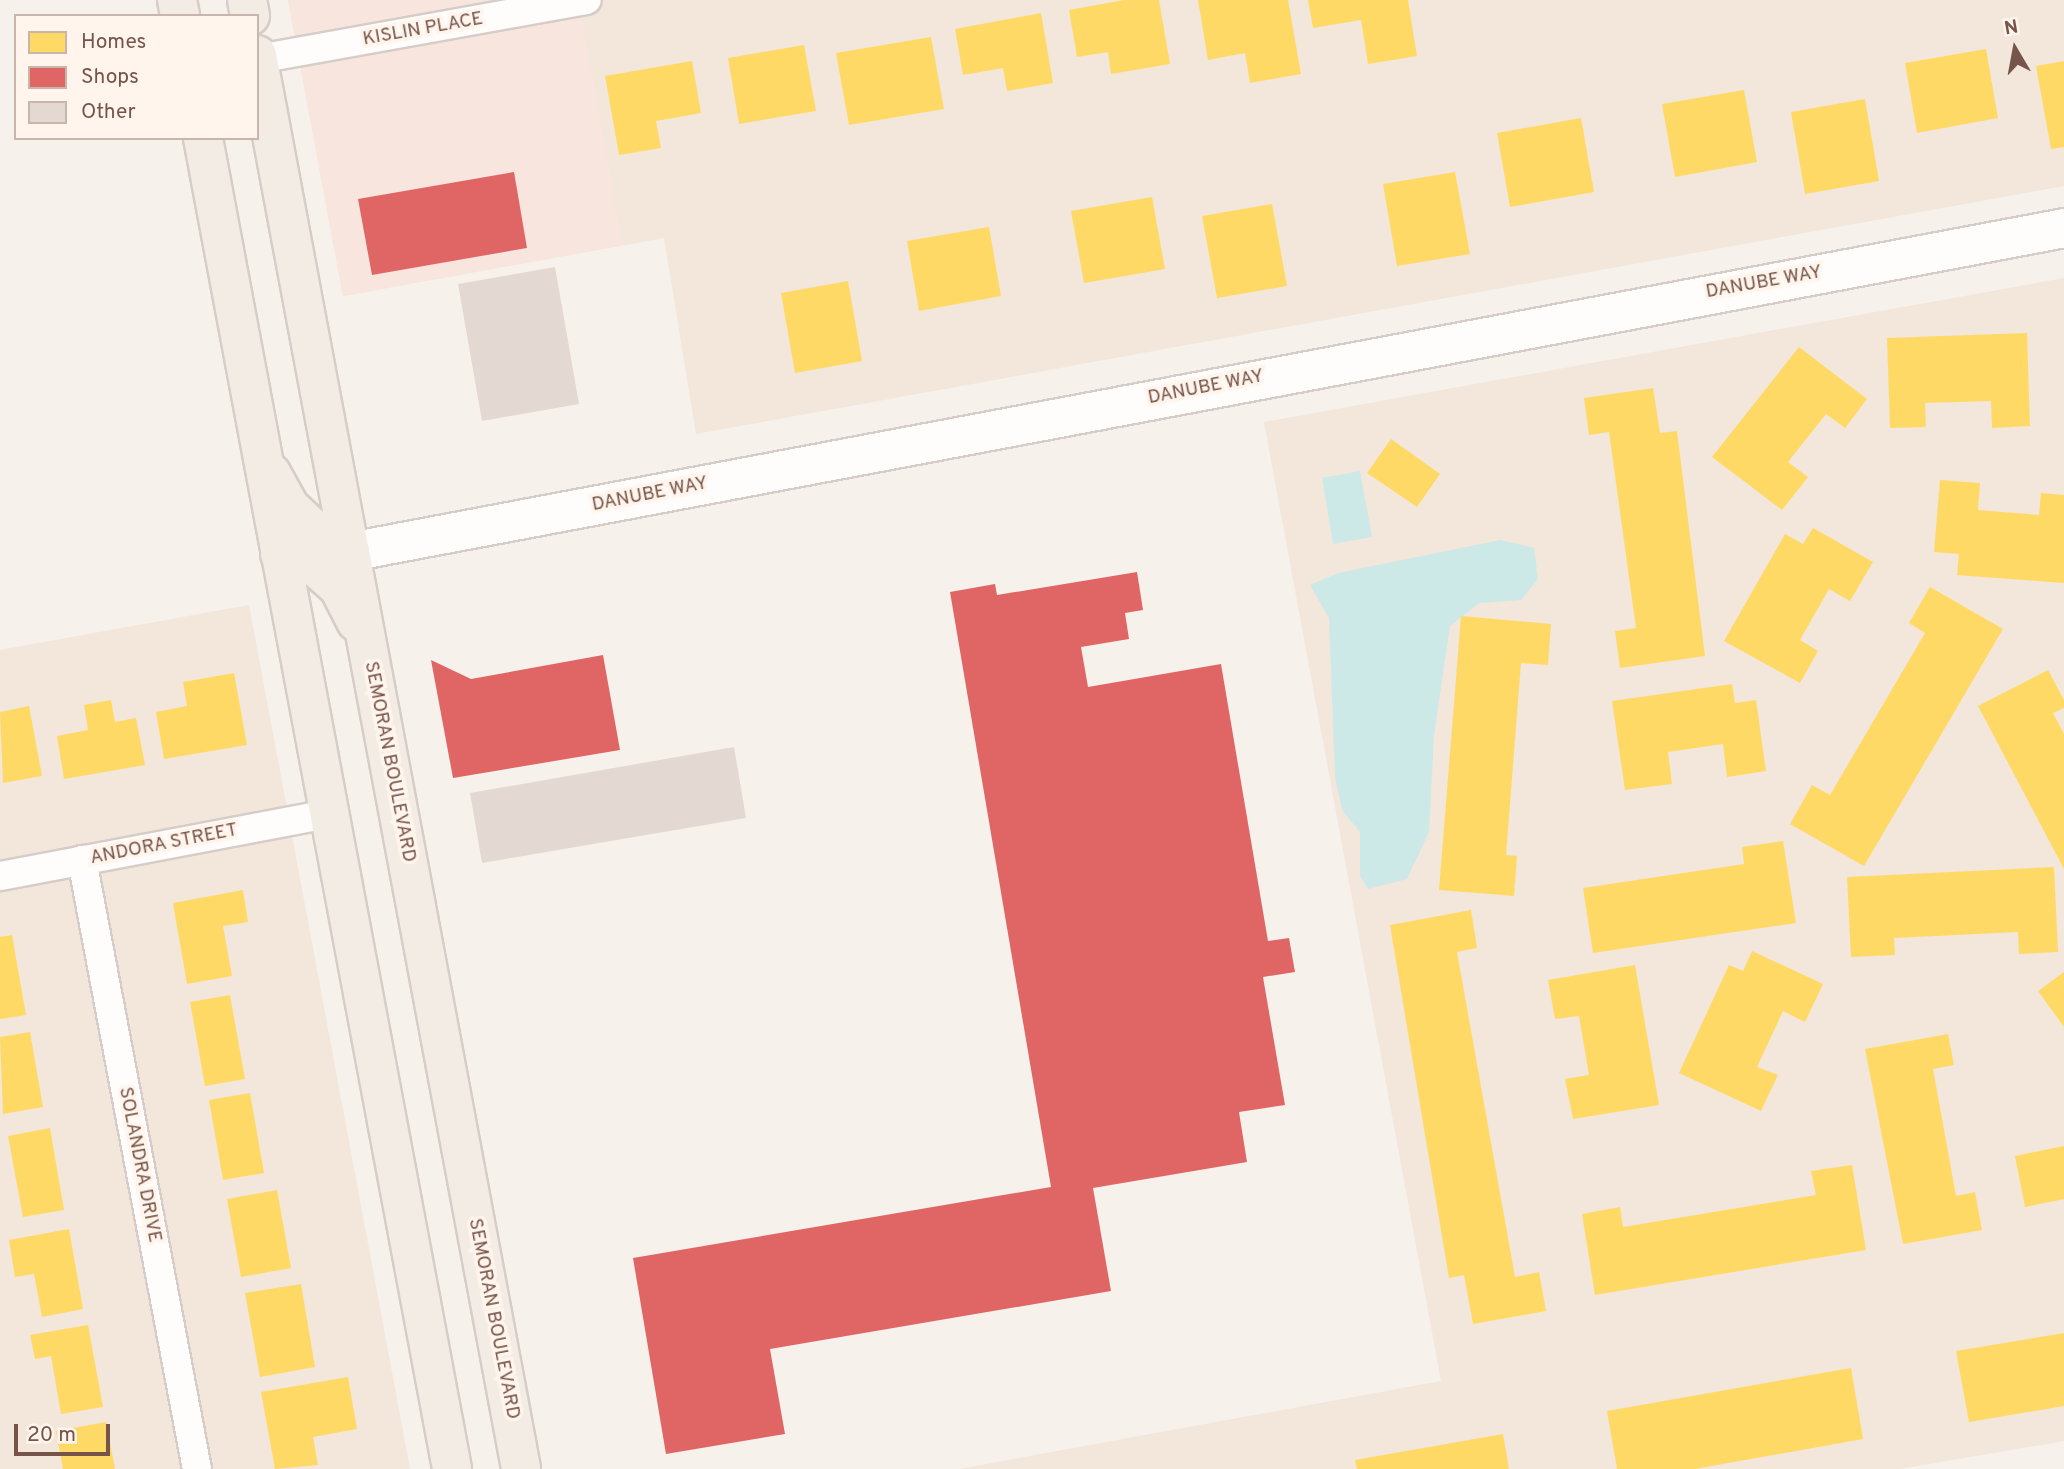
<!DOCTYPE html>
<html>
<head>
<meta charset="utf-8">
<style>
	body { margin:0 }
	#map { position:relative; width:2064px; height:1469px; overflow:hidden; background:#f7f1eb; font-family:Overpass,sans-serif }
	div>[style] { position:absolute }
	.residential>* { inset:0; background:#f3e6db }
	.commercial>* { inset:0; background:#f7e5de }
	.water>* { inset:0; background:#cce9e8 }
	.homes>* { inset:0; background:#ffd966 }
	.shops>* { inset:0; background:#e06666 }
	.building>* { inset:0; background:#e4d8d2 }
	.roads { filter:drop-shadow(2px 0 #d6ccc8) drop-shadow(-2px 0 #d6ccc8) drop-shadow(0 2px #d6ccc8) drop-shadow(0 -2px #d6ccc8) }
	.street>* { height:28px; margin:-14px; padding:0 14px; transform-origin:14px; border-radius:14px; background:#fefdfc }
	.secondary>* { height:38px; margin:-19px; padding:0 19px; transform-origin:19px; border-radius:19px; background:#fefdfc }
	.primary>* { height:38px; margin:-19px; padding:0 19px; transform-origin:19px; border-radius:19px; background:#f3ece5 }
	span { translate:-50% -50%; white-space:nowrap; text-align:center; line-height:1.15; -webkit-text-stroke:7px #fff5ec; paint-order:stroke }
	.street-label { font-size:19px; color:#775449 }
	.legend { position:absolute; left:14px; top:14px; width:245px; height:126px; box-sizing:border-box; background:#fff5ec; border:2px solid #c9b5ab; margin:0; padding:9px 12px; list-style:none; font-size:21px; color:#775449 }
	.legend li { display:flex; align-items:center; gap:14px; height:35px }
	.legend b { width:35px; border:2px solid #c9b5ab }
	.north { position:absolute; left:1980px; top:14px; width:70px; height:70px; -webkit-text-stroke:5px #fff5ec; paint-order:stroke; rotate:350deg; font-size:19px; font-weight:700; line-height:28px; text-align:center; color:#775449 }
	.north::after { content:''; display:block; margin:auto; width:24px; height:32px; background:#775449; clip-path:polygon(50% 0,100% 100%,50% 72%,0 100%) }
	.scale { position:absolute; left:14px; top:1424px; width:96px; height:32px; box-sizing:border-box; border:4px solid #775449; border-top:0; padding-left:9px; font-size:21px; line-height:24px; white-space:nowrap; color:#775449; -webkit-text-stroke:5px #fff5ec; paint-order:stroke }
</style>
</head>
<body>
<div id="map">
	<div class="residential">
		<i style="clip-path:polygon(288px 0,2064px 0,2064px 186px,696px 434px,664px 238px,343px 296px)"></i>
		<i style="clip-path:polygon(2064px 278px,2064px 1441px,1900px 1469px,959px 1469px,1441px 1381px,1264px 422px)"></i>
		<i style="clip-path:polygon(249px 605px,410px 1469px,0 1469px,0 650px)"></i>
	</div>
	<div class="commercial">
		<i style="clip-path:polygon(288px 0,579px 0,623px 245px,343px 296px)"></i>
	</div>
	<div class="water">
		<i style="clip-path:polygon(1360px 471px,1372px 537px,1333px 544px,1322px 478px)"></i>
		<i style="clip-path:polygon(1500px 540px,1534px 548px,1538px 579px,1521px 600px,1479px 603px,1450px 626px,1434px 735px,1429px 832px,1407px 879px,1368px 889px,1360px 876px,1360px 832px,1342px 810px,1335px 777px,1329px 618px,1310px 585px,1338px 573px)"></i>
	</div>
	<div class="homes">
		<i style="clip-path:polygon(1124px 0,1159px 0,1170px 64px,1111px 74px,1108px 52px,1077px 57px,1069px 10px)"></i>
		<i style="clip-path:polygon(1198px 0,1288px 0,1301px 74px,1250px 83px,1245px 53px,1208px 60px)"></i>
		<i style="clip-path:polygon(1308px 0,1408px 0,1417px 56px,1368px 64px,1361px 20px,1313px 28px)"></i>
		<i style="clip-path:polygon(1041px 13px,1053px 83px,1007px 91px,1003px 68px,963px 75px,955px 29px)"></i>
		<i style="clip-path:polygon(931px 37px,944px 109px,849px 125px,836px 53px)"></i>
		<i style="clip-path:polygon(804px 45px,816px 111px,739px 124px,728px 58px)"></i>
		<i style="clip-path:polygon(1986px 49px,1998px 118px,1917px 133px,1905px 63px)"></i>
		<i style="clip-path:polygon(692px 61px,701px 113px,656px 121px,661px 148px,619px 155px,605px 76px)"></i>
		<i style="clip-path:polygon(2064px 61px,2064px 147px,2051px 149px,2036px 66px)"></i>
		<i style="clip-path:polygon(1744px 90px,1757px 162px,1675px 177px,1662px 104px)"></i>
		<i style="clip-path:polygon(1865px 99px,1879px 181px,1805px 194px,1791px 112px)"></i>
		<i style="clip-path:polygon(1581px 118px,1594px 192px,1510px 207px,1497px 133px)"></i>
		<i style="clip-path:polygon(1455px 172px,1470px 254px,1397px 266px,1383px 184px)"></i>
		<i style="clip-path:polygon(1152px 197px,1165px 269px,1084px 283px,1071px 211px)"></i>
		<i style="clip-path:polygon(1272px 204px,1287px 286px,1217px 298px,1202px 216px)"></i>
		<i style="clip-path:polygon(989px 227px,1001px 296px,919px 311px,907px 241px)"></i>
		<i style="clip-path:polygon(848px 281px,862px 361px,795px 373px,781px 293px)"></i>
		<i style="clip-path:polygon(2027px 333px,2030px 426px,1992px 428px,1991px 401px,1925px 403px,1926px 427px,1890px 428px,1887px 338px)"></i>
		<i style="clip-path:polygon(1799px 347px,1867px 399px,1845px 428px,1826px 414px,1788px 462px,1808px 477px,1782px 510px,1712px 457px)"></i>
		<i style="clip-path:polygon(1653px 388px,1660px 433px,1677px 431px,1705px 656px,1620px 668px,1615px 631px,1636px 628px,1609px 432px,1589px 435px,1584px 398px)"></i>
		<i style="clip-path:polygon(1391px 439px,1440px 474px,1417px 507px,1367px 473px)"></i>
		<i style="clip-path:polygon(1940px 480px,1980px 483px,1978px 510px,2039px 515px,2041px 493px,2064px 495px,2064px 583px,1957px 575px,1959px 554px,1934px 552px)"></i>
		<i style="clip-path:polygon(1813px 528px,1873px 562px,1850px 601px,1829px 589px,1800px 640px,1818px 651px,1800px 683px,1724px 641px,1785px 534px,1803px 544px)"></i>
		<i style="clip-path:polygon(1930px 587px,2003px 629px,1864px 866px,1790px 824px,1812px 785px,1830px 795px,1925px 633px,1909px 623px)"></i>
		<i style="clip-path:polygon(1461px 616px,1551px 624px,1548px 665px,1521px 663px,1506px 855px,1517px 856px,1514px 896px,1439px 890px)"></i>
		<i style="clip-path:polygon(2048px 670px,2064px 700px,2064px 708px,2053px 713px,2064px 734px,2064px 869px,1978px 706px)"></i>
		<i style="clip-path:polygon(234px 673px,247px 745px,164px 759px,156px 712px,187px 706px,183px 682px)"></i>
		<i style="clip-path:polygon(1732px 684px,1735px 703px,1756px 700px,1766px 771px,1727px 777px,1723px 744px,1668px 752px,1672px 784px,1625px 790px,1612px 701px)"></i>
		<i style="clip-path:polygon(111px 700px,115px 722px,136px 718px,145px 765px,64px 779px,57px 736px,88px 730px,84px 705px)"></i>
		<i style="clip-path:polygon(29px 706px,42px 776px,3px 783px,0 712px)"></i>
		<i style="clip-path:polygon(1783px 841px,1796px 923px,1593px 953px,1583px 888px,1744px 864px,1742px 847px)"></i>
		<i style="clip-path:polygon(2054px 867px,2058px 952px,2019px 954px,2018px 932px,1894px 938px,1895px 955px,1851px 957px,1847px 877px)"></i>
		<i style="clip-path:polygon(243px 890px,248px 922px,223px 926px,232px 976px,187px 984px,173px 903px)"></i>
		<i style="clip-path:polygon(1471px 910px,1477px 948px,1457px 952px,1515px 1277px,1539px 1272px,1546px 1311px,1473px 1324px,1464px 1275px,1449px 1278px,1390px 925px)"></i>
		<i style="clip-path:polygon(12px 935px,26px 1015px,0 1019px,0 937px)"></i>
		<i style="clip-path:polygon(1752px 951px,1823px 984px,1805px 1022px,1783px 1011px,1757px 1067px,1778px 1075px,1761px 1111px,1679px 1073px,1729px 965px,1743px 971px)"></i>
		<i style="clip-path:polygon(1635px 965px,1659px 1105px,1573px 1119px,1565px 1079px,1589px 1075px,1579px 1016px,1555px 1019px,1548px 980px)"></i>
		<i style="clip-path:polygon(2064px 972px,2064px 1027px,2038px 991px)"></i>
		<i style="clip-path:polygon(230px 995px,245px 1079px,205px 1086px,190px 1002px)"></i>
		<i style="clip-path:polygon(30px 1032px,43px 1107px,3px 1114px,0 1037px)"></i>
		<i style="clip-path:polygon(1948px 1034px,1954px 1065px,1933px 1069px,1956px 1196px,1975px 1192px,1982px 1230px,1903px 1244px,1865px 1049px)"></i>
		<i style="clip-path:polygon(250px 1093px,264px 1173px,223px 1180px,209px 1100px)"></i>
		<i style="clip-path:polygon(50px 1128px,64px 1210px,23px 1217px,8px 1136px)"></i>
		<i style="clip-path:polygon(2064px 1146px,2064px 1199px,2025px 1207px,2015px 1156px)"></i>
		<i style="clip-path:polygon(1852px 1165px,1866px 1250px,1595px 1295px,1582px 1214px,1620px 1207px,1623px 1227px,1816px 1195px,1811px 1171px)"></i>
		<i style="clip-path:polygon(277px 1190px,291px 1268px,241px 1277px,227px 1199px)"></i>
		<i style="clip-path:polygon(69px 1229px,83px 1309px,42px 1317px,34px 1274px,15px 1277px,9px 1240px)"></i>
		<i style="clip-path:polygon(301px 1284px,315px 1367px,260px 1377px,245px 1293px)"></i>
		<i style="clip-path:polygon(88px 1325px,103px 1407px,61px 1414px,51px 1356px,35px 1359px,30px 1335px)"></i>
		<i style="clip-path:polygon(2064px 1333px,2064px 1406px,1969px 1422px,1956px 1351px)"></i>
		<i style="clip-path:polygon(1851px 1368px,1863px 1439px,1695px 1469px,1617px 1469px,1607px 1411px)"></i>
		<i style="clip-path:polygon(348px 1377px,357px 1429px,313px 1437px,318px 1465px,275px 1469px,261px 1392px)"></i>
		<i style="clip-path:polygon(106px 1422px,115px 1469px,63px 1469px,56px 1431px)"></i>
		<i style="clip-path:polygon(1503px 1434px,1509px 1469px,1357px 1469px,1355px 1460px)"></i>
	</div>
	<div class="shops">
		<i style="clip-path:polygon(514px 172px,527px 248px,372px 275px,358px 199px)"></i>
		<i style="clip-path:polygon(1137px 572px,1143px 610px,1125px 613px,1129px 639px,1081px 647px,1088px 687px,1221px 664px,1268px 941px,1289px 938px,1295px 972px,1263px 977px,1285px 1105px,1239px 1112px,1247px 1162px,1093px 1188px,1111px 1291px,770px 1349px,785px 1434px,666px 1454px,633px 1258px,1051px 1187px,950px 592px,995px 584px,997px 595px)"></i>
		<i style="clip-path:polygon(603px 655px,620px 750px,453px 778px,431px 660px,471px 679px)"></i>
	</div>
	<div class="building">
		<i style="clip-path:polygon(555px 267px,579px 404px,482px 421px,458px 284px)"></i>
		<i style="clip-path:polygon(734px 747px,746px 818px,482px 863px,470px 793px)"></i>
	</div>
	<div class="roads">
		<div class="street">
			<i style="left:258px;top:59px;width:334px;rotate:-10.2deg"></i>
			<i style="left:82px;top:860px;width:620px;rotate:79.31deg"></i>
			<i style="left:0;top:876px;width:333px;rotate:-10.7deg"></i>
		</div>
		<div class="secondary">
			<i style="left:350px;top:552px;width:1744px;rotate:-10.7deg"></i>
		</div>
		<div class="primary">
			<i style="left:177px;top:0;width:16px;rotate:79deg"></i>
			<i style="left:247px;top:0;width:16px;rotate:79deg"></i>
			<i style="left:257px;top:55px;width:1438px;rotate:79.42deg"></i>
			<i style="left:203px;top:138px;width:1354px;rotate:79.4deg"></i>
			<i style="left:271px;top:473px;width:38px;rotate:61deg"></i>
			<i style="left:289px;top:506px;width:45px;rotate:43.2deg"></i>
			<i style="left:322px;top:537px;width:32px;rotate:28deg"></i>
			<i style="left:280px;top:554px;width:36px;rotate:19deg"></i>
			<i style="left:314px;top:566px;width:33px;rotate:41deg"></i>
			<i style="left:339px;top:588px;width:38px;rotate:63deg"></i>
		</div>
	</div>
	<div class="street-label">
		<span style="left:423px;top:30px;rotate:-10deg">KISLIN PLACE</span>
		<span style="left:1764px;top:283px;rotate:-10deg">DANUBE WAY</span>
		<span style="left:1206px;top:388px;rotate:-11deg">DANUBE WAY</span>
		<span style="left:650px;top:495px;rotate:-11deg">DANUBE WAY</span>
		<span style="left:389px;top:762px;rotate:79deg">SEMORAN BOULEVARD</span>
		<span style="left:164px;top:845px;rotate:-11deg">ANDORA STREET</span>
		<span style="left:139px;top:1165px;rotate:79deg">SOLANDRA DRIVE</span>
		<span style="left:493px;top:1319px;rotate:79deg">SEMORAN BOULEVARD</span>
	</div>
	<ul class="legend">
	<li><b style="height:19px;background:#ffd966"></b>Homes</li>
	<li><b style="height:19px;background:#e06666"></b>Shops</li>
	<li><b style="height:19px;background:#e4d8d2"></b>Other</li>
	</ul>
	<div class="north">N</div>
	<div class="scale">20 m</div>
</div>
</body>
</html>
